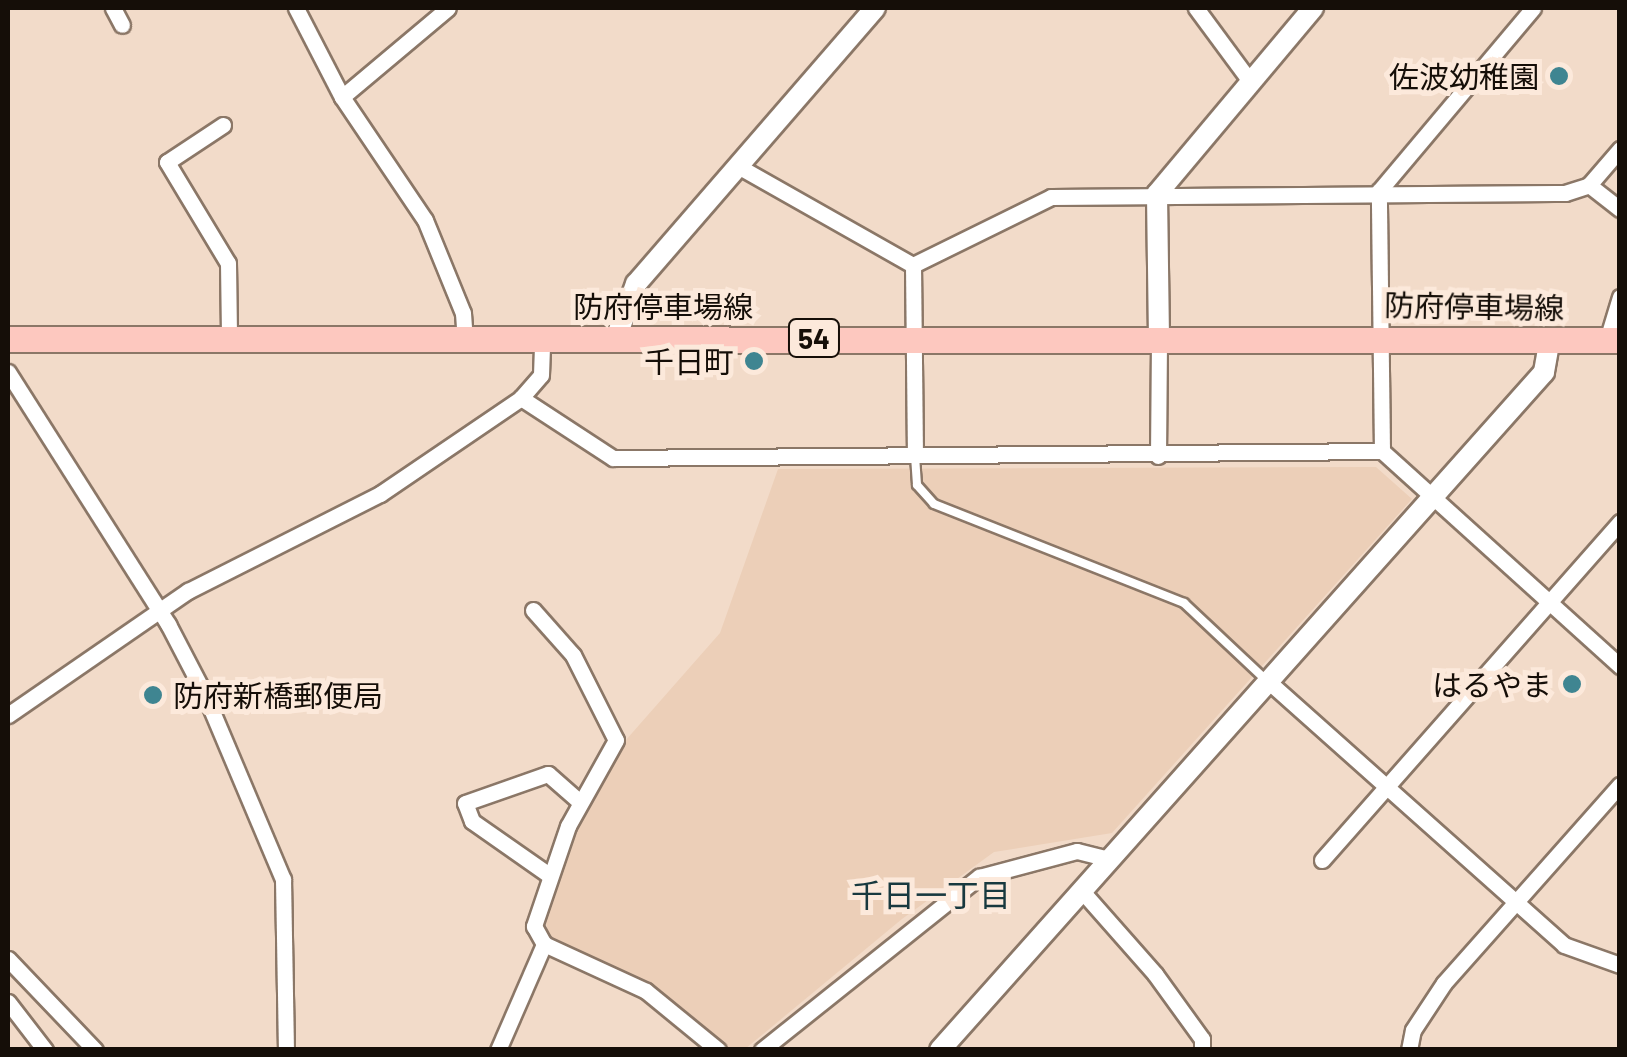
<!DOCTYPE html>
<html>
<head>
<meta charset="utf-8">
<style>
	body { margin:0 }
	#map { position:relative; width:1627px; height:1057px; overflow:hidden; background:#f2dbc9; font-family:Barlow,"Noto Sans JP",sans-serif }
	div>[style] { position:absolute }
	.built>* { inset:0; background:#eccfb8 }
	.roads { filter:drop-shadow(2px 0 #8b7767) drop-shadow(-2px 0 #8b7767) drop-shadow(0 2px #8b7767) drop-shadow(0 -2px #8b7767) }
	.service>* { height:8px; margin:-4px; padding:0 4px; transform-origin:4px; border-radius:4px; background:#fff }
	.minor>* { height:15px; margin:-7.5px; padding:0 7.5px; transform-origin:7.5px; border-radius:7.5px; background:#fff }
	.tertiary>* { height:20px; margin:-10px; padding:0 10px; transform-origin:10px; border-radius:10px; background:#fff }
	.primary>* { height:25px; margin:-12.5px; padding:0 12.5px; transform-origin:12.5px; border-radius:12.5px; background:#fdc8bf }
	.dots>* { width:28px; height:28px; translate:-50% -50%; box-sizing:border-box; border:5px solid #fce9db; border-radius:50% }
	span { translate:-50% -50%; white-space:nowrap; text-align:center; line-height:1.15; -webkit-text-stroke:10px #fce9db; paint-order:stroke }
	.shield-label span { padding:2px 8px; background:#fce9db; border:2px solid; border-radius:8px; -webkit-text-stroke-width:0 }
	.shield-label { font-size:28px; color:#150e08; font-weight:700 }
	.poi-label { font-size:30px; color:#150e08 }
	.right { translate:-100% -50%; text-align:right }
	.left { translate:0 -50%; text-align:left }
	.street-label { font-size:30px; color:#150e08 }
	.neighbourhood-label { font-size:32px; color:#18393f }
	.frame { position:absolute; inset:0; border:10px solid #150e08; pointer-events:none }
</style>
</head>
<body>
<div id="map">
	<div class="built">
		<i style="clip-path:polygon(1376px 467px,1412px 499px,1112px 833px,994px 852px,902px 919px,745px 1049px,728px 1049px,651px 984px,549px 937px,543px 909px,586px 805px,618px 749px,720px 633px,778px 469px)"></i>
	</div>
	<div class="roads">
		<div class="service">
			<i style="left:915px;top:456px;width:29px;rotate:86deg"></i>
			<i style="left:917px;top:485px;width:25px;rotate:48deg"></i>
			<i style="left:934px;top:504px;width:269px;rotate:21.6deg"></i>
			<i style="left:1184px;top:603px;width:111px;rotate:43.2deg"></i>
		</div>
		<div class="minor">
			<i style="left:113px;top:8px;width:19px;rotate:62deg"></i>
			<i style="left:296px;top:8px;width:100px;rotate:62.7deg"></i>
			<i style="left:342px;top:97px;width:148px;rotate:56deg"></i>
			<i style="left:425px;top:220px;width:100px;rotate:67.8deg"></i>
			<i style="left:463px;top:313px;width:26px;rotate:86deg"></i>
			<i style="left:1196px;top:8px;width:89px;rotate:53.6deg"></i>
			<i style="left:342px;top:97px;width:138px;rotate:-40deg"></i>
			<i style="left:223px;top:125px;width:67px;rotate:146.5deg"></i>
			<i style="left:167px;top:162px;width:118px;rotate:58.9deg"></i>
			<i style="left:228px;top:263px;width:75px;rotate:89.2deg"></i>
			<i style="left:736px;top:165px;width:203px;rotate:29.5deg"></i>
			<i style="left:1589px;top:185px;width:39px;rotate:38deg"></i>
			<i style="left:913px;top:265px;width:154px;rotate:-26.2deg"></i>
			<i style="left:1051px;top:197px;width:514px;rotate:-0.45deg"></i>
			<i style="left:1565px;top:193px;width:25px;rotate:-18deg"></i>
			<i style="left:1589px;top:185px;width:48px;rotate:-49.3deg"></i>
			<i style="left:913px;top:265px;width:191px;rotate:89.4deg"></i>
			<i style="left:1607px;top:340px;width:45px;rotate:-73.2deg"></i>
			<i style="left:8px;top:372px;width:299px;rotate:57.6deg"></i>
			<i style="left:168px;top:624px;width:82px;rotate:62.5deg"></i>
			<i style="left:206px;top:697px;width:198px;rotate:67.1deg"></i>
			<i style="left:283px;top:879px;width:171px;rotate:89deg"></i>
			<i style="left:521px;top:398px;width:110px;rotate:33.1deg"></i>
			<i style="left:613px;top:458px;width:769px;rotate:-0.52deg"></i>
			<i style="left:1382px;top:451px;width:321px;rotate:42.1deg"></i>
			<i style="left:1382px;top:451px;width:260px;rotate:-90.7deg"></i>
			<i style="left:1379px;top:191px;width:239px;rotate:-49.9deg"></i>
			<i style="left:1158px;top:456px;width:118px;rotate:-89.5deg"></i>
			<i style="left:533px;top:610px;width:60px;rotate:48.4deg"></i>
			<i style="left:573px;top:655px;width:95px;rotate:63.2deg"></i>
			<i style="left:616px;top:740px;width:98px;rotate:119.2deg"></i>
			<i style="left:568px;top:826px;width:106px;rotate:108.8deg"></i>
			<i style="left:534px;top:926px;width:21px;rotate:61deg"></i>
			<i style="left:544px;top:944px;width:112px;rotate:24.7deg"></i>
			<i style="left:646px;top:991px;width:93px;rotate:39.3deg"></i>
			<i style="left:1269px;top:682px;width:395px;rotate:41.7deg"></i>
			<i style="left:1564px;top:945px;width:59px;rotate:19.7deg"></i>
			<i style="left:8px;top:715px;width:219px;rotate:-34.6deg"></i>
			<i style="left:188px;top:591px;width:215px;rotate:-26.8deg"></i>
			<i style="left:380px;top:494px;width:171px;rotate:-34.2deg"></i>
			<i style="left:521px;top:398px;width:30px;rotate:-49deg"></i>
			<i style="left:541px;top:375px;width:36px;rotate:-88deg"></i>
			<i style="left:1322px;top:860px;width:451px;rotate:-48.6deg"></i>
			<i style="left:549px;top:875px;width:94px;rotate:-145deg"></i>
			<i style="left:472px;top:821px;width:19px;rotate:-111deg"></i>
			<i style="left:465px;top:803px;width:88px;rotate:-19.3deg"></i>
			<i style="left:548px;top:774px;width:43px;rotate:41.2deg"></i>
			<i style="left:1081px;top:890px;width:112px;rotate:48.6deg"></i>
			<i style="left:1155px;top:974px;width:80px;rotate:54.1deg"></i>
			<i style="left:1202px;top:1039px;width:11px;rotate:90deg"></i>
			<i style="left:8px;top:959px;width:126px;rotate:46.3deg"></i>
			<i style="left:8px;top:1002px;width:61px;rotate:52.4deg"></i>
			<i style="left:498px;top:1050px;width:116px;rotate:-66.5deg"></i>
			<i style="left:762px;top:1050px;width:278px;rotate:-38.6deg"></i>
			<i style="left:979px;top:877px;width:101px;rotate:-14.9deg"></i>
			<i style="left:1077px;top:851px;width:32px;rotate:14deg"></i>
			<i style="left:1409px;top:1050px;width:20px;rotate:-79deg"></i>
			<i style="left:1413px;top:1030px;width:56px;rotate:-56.6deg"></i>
			<i style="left:1444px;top:983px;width:265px;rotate:-48.4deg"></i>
		</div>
		<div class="tertiary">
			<i style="left:616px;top:338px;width:58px;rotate:-69.7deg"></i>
			<i style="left:636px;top:284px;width:365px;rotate:-49.1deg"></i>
			<i style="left:1159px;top:338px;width:144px;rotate:-90.8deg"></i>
			<i style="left:1157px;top:194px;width:243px;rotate:-50deg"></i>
			<i style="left:940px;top:1050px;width:908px;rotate:-48.3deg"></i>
			<i style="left:1544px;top:372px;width:34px;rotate:-80deg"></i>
		</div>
		<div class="primary">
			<i style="left:8px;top:339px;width:1612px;rotate:0.04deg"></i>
		</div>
	</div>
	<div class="dots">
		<i style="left:1559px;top:76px;background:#3f8591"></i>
		<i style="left:754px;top:361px;background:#3f8591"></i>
		<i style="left:1572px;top:684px;background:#3f8591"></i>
		<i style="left:153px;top:695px;background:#3f8591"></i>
	</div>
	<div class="shield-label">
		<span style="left:814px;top:338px">54</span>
	</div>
	<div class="poi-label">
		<span class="right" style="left:1539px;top:76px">佐波幼稚園</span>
		<span class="right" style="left:734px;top:361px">千日町</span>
		<span class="right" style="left:1552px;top:684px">はるやま</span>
		<span class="left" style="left:173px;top:695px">防府新橋郵便局</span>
	</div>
	<div class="street-label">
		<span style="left:663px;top:306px">防府停車場線</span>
		<span style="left:1474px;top:306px;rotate:1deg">防府停車場線</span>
	</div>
	<div class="neighbourhood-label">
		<span style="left:931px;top:894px">千日一丁目</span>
	</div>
	<div class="frame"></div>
</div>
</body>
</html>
